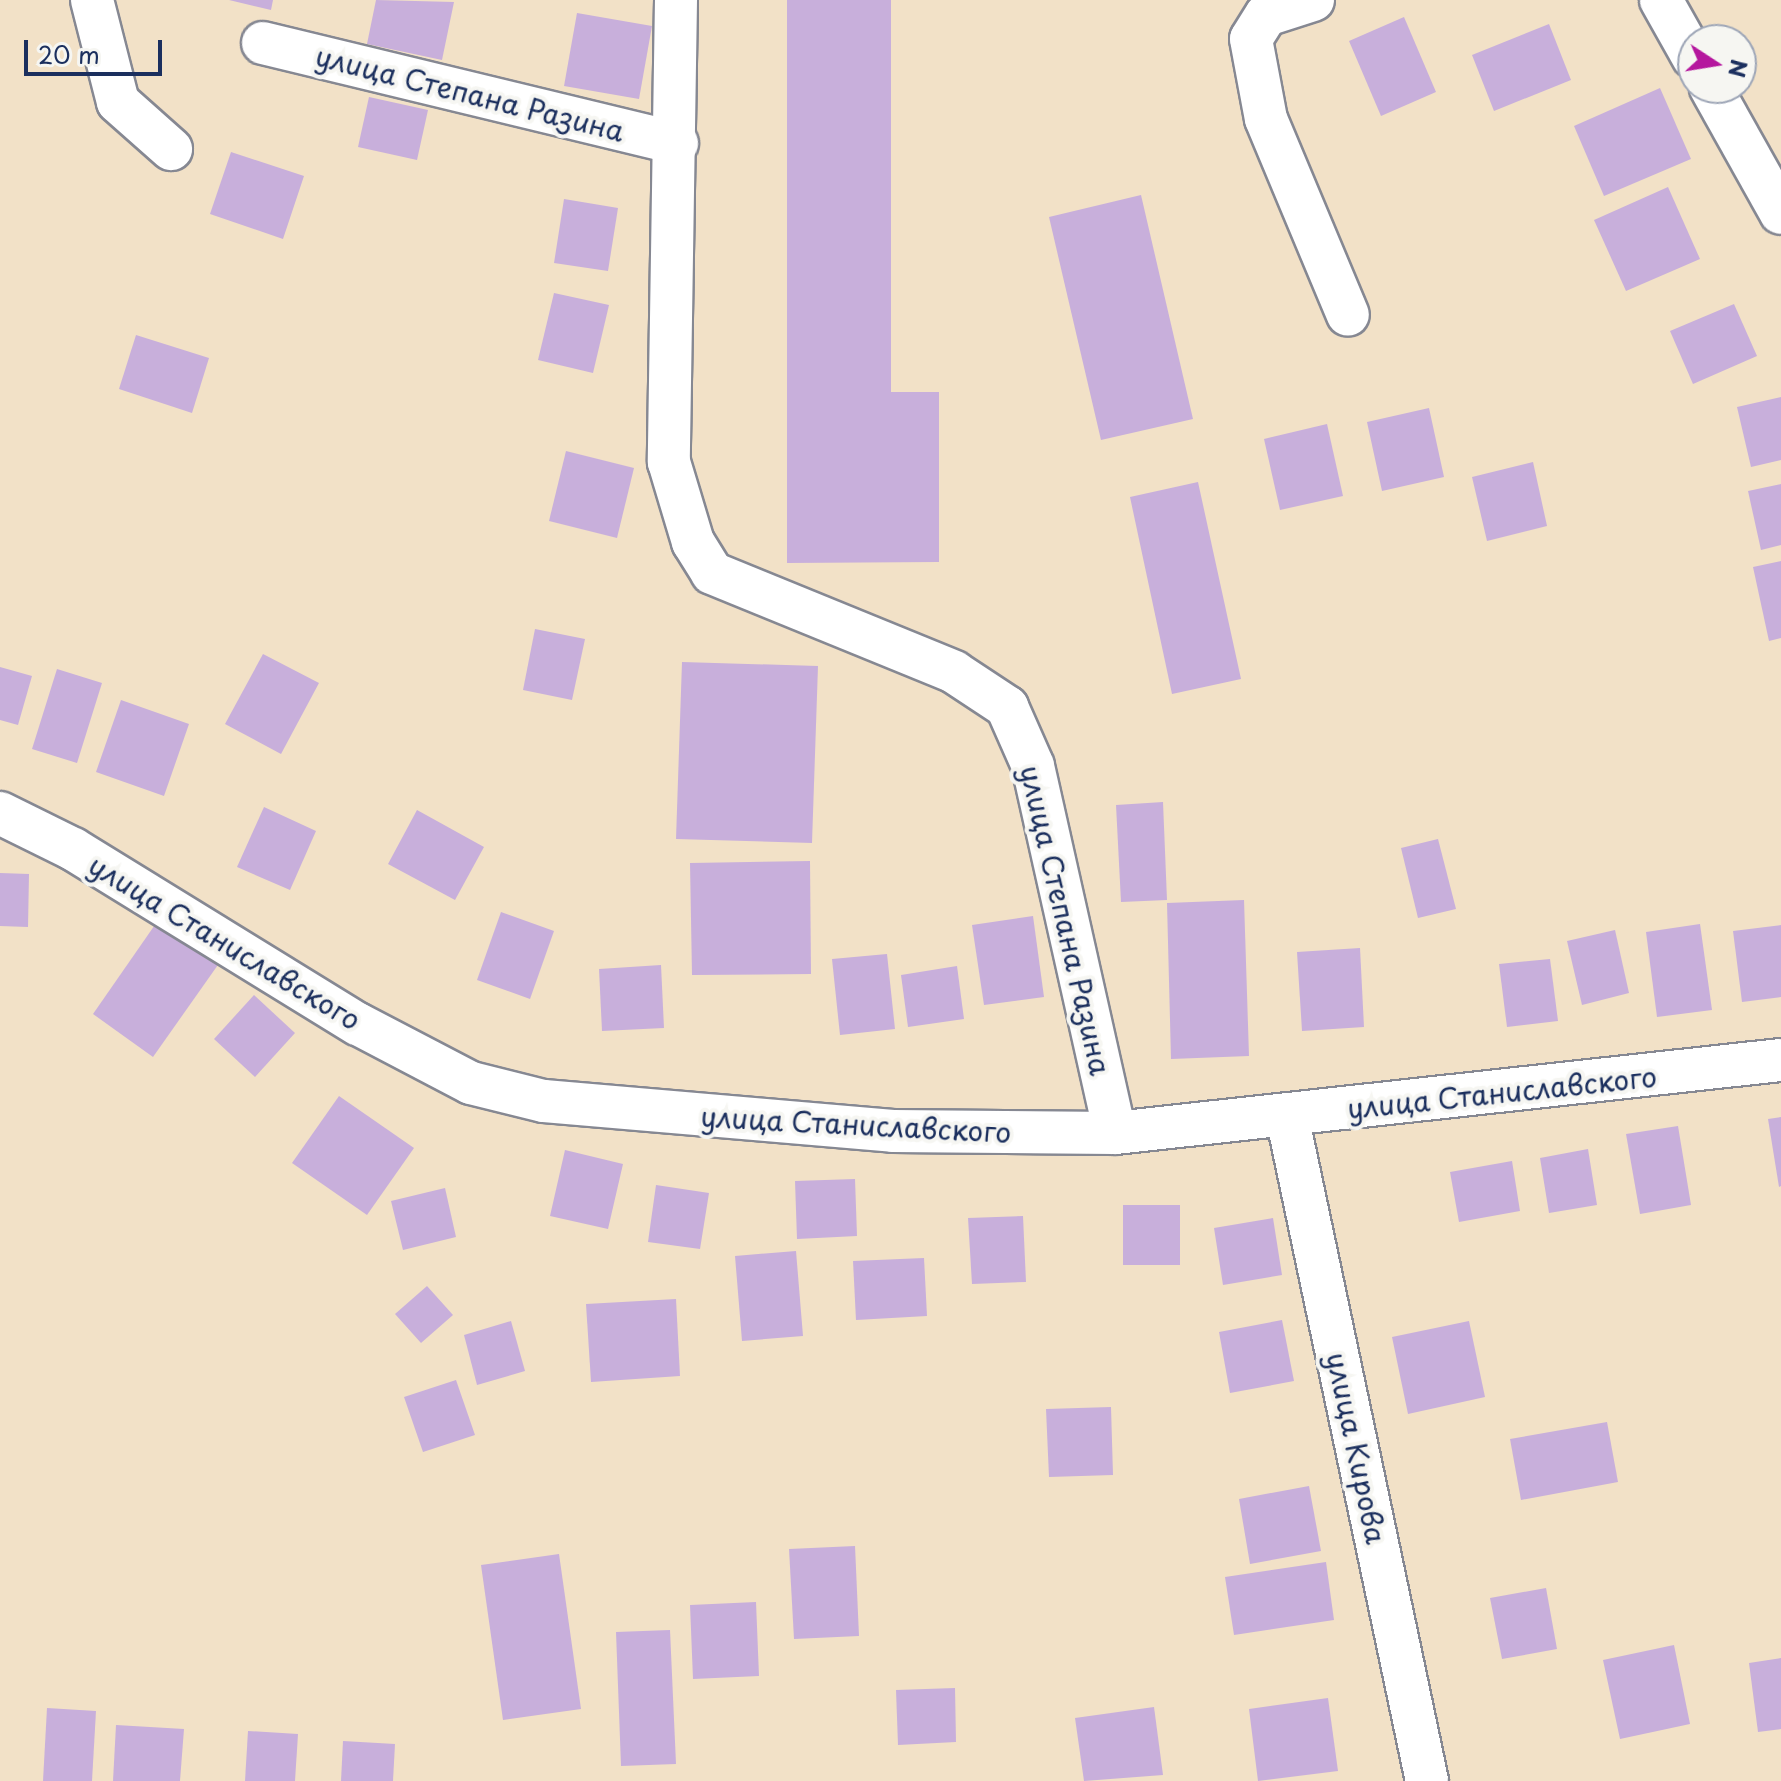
<!DOCTYPE html>
<html>
<head>
<meta charset="utf-8">
<style>
	body { margin:0 }
	#map { position:relative; width:1781px; height:1781px; overflow:hidden; background:#f2e1c7; font-family:"Playpen Sans",sans-serif }
	div>[style] { position:absolute }
	.building>* { inset:0; background:#c8afdb }
	.roads { filter:drop-shadow(2px 0 #868892) drop-shadow(-2px 0 #868892) drop-shadow(0 2px #868892) drop-shadow(0 -2px #868892) }
	.minor>* { height:42px; margin:-21px; padding:0 21px; transform-origin:21px; border-radius:21px; background:#fff }
	span { translate:-50% -50%; white-space:nowrap; text-align:center; line-height:1.15; -webkit-text-stroke:8px #f6f6f2; paint-order:stroke }
	.street-label { font-size:28px; color:#1b2f5e }
	.north { position:absolute; left:1677px; top:24px; width:80px; height:80px; box-sizing:border-box; background:#f6f6f2; border:2px solid #9ea6b7; border-radius:50%; rotate:102deg; font-size:22px; font-weight:700; line-height:32px; text-align:center; color:#1b2f5e }
	.north::after { content:''; display:block; margin:auto; width:28px; height:36px; background:#b5179e; clip-path:polygon(50% 0,100% 100%,50% 72%,0 100%) }
	.scale { position:absolute; left:24px; top:40px; width:138px; height:36px; box-sizing:border-box; border:4px solid #1b2f5e; border-top:0; padding-left:10px; font-size:24px; line-height:28px; white-space:nowrap; color:#1b2f5e; -webkit-text-stroke:6px #f6f6f2; paint-order:stroke }
</style>
</head>
<body>
<div id="map">
	<div class="building">
		<i style="clip-path:polygon(229px 0,273px 0,271px 10px)"></i>
		<i style="clip-path:polygon(376px 0,454px 2px,442px 60px,367px 44px)"></i>
		<i style="clip-path:polygon(787px 0,891px 0,891px 392px,939px 392px,939px 562px,787px 563px)"></i>
		<i style="clip-path:polygon(577px 13px,652px 26px,639px 99px,564px 86px)"></i>
		<i style="clip-path:polygon(1404px 17px,1436px 92px,1381px 116px,1349px 41px)"></i>
		<i style="clip-path:polygon(1549px 24px,1571px 80px,1494px 111px,1472px 55px)"></i>
		<i style="clip-path:polygon(1660px 88px,1691px 159px,1604px 196px,1574px 126px)"></i>
		<i style="clip-path:polygon(369px 97px,428px 110px,417px 160px,358px 147px)"></i>
		<i style="clip-path:polygon(231px 152px,304px 176px,283px 239px,210px 214px)"></i>
		<i style="clip-path:polygon(1668px 187px,1700px 259px,1626px 291px,1594px 220px)"></i>
		<i style="clip-path:polygon(1141px 195px,1193px 419px,1101px 440px,1049px 217px)"></i>
		<i style="clip-path:polygon(564px 199px,618px 208px,608px 271px,554px 263px)"></i>
		<i style="clip-path:polygon(554px 293px,609px 305px,593px 373px,538px 360px)"></i>
		<i style="clip-path:polygon(1734px 304px,1757px 356px,1693px 384px,1670px 331px)"></i>
		<i style="clip-path:polygon(136px 335px,209px 358px,192px 413px,119px 389px)"></i>
		<i style="clip-path:polygon(1781px 397px,1781px 460px,1751px 467px,1737px 407px)"></i>
		<i style="clip-path:polygon(1429px 408px,1444px 477px,1382px 491px,1367px 422px)"></i>
		<i style="clip-path:polygon(1327px 424px,1343px 496px,1280px 510px,1264px 439px)"></i>
		<i style="clip-path:polygon(566px 451px,634px 468px,617px 538px,549px 521px)"></i>
		<i style="clip-path:polygon(1533px 462px,1547px 526px,1487px 541px,1472px 477px)"></i>
		<i style="clip-path:polygon(1198px 482px,1241px 679px,1172px 694px,1130px 497px)"></i>
		<i style="clip-path:polygon(1781px 484px,1781px 545px,1761px 550px,1748px 491px)"></i>
		<i style="clip-path:polygon(1781px 561px,1781px 638px,1769px 641px,1753px 567px)"></i>
		<i style="clip-path:polygon(535px 629px,585px 639px,572px 700px,523px 690px)"></i>
		<i style="clip-path:polygon(263px 654px,319px 683px,281px 754px,225px 724px)"></i>
		<i style="clip-path:polygon(682px 662px,818px 666px,812px 843px,676px 839px)"></i>
		<i style="clip-path:polygon(0 667px,32px 676px,18px 725px,0 720px)"></i>
		<i style="clip-path:polygon(57px 669px,102px 683px,77px 763px,32px 749px)"></i>
		<i style="clip-path:polygon(121px 700px,189px 724px,164px 796px,96px 772px)"></i>
		<i style="clip-path:polygon(1163px 802px,1167px 900px,1121px 902px,1116px 805px)"></i>
		<i style="clip-path:polygon(264px 807px,316px 831px,290px 890px,237px 867px)"></i>
		<i style="clip-path:polygon(417px 810px,484px 847px,455px 900px,388px 864px)"></i>
		<i style="clip-path:polygon(1438px 839px,1456px 909px,1418px 918px,1401px 848px)"></i>
		<i style="clip-path:polygon(810px 861px,811px 974px,692px 975px,690px 863px)"></i>
		<i style="clip-path:polygon(0 873px,29px 874px,28px 927px,0 926px)"></i>
		<i style="clip-path:polygon(1244px 900px,1249px 1056px,1171px 1059px,1167px 903px)"></i>
		<i style="clip-path:polygon(501px 912px,554px 931px,530px 999px,477px 980px)"></i>
		<i style="clip-path:polygon(1033px 916px,1044px 997px,984px 1005px,972px 925px)"></i>
		<i style="clip-path:polygon(159px 919px,220px 962px,153px 1057px,93px 1014px)"></i>
		<i style="clip-path:polygon(1700px 924px,1712px 1010px,1657px 1017px,1646px 932px)"></i>
		<i style="clip-path:polygon(1781px 925px,1781px 997px,1742px 1002px,1733px 931px)"></i>
		<i style="clip-path:polygon(1615px 930px,1629px 993px,1582px 1005px,1567px 941px)"></i>
		<i style="clip-path:polygon(1360px 948px,1364px 1027px,1302px 1031px,1297px 952px)"></i>
		<i style="clip-path:polygon(887px 954px,895px 1029px,840px 1035px,832px 959px)"></i>
		<i style="clip-path:polygon(1550px 959px,1558px 1021px,1507px 1027px,1499px 964px)"></i>
		<i style="clip-path:polygon(661px 965px,664px 1028px,602px 1031px,599px 969px)"></i>
		<i style="clip-path:polygon(957px 966px,964px 1019px,908px 1027px,901px 975px)"></i>
		<i style="clip-path:polygon(254px 995px,295px 1033px,255px 1077px,214px 1039px)"></i>
		<i style="clip-path:polygon(339px 1096px,414px 1148px,367px 1215px,292px 1163px)"></i>
		<i style="clip-path:polygon(1781px 1117px,1781px 1186px,1779px 1187px,1768px 1119px)"></i>
		<i style="clip-path:polygon(1678px 1126px,1691px 1205px,1640px 1214px,1626px 1134px)"></i>
		<i style="clip-path:polygon(1588px 1149px,1597px 1205px,1549px 1213px,1540px 1158px)"></i>
		<i style="clip-path:polygon(565px 1150px,623px 1164px,608px 1229px,550px 1216px)"></i>
		<i style="clip-path:polygon(1512px 1161px,1520px 1211px,1459px 1222px,1450px 1172px)"></i>
		<i style="clip-path:polygon(855px 1179px,857px 1236px,797px 1239px,795px 1181px)"></i>
		<i style="clip-path:polygon(656px 1185px,709px 1193px,700px 1249px,648px 1242px)"></i>
		<i style="clip-path:polygon(445px 1188px,456px 1237px,403px 1250px,391px 1201px)"></i>
		<i style="clip-path:polygon(1123px 1205px,1180px 1205px,1180px 1265px,1123px 1265px)"></i>
		<i style="clip-path:polygon(1023px 1216px,1026px 1282px,972px 1284px,968px 1218px)"></i>
		<i style="clip-path:polygon(1273px 1218px,1282px 1275px,1223px 1285px,1214px 1228px)"></i>
		<i style="clip-path:polygon(796px 1251px,803px 1336px,742px 1341px,735px 1256px)"></i>
		<i style="clip-path:polygon(924px 1258px,927px 1316px,856px 1320px,853px 1261px)"></i>
		<i style="clip-path:polygon(427px 1286px,453px 1315px,421px 1343px,395px 1314px)"></i>
		<i style="clip-path:polygon(676px 1299px,680px 1376px,591px 1382px,586px 1304px)"></i>
		<i style="clip-path:polygon(1282px 1320px,1294px 1381px,1230px 1393px,1219px 1332px)"></i>
		<i style="clip-path:polygon(511px 1321px,525px 1371px,477px 1385px,464px 1335px)"></i>
		<i style="clip-path:polygon(1469px 1321px,1485px 1397px,1408px 1414px,1392px 1337px)"></i>
		<i style="clip-path:polygon(456px 1380px,475px 1435px,423px 1452px,404px 1397px)"></i>
		<i style="clip-path:polygon(1111px 1407px,1113px 1475px,1049px 1477px,1046px 1409px)"></i>
		<i style="clip-path:polygon(1607px 1422px,1618px 1482px,1521px 1500px,1510px 1439px)"></i>
		<i style="clip-path:polygon(1309px 1486px,1321px 1551px,1250px 1564px,1239px 1499px)"></i>
		<i style="clip-path:polygon(855px 1546px,859px 1636px,794px 1639px,789px 1549px)"></i>
		<i style="clip-path:polygon(559px 1554px,581px 1709px,503px 1720px,481px 1565px)"></i>
		<i style="clip-path:polygon(1326px 1562px,1334px 1620px,1234px 1635px,1225px 1577px)"></i>
		<i style="clip-path:polygon(1546px 1588px,1557px 1649px,1502px 1659px,1490px 1598px)"></i>
		<i style="clip-path:polygon(756px 1602px,759px 1676px,693px 1679px,690px 1605px)"></i>
		<i style="clip-path:polygon(670px 1630px,676px 1764px,621px 1766px,616px 1632px)"></i>
		<i style="clip-path:polygon(1674px 1645px,1690px 1724px,1620px 1739px,1603px 1660px)"></i>
		<i style="clip-path:polygon(1781px 1658px,1781px 1729px,1758px 1732px,1749px 1663px)"></i>
		<i style="clip-path:polygon(955px 1688px,956px 1742px,898px 1745px,896px 1690px)"></i>
		<i style="clip-path:polygon(1328px 1698px,1338px 1771px,1258px 1781px,1249px 1709px)"></i>
		<i style="clip-path:polygon(1154px 1707px,1163px 1775px,1084px 1781px,1075px 1718px)"></i>
		<i style="clip-path:polygon(47px 1708px,96px 1711px,92px 1781px,43px 1781px)"></i>
		<i style="clip-path:polygon(116px 1725px,184px 1729px,180px 1781px,113px 1781px)"></i>
		<i style="clip-path:polygon(248px 1731px,298px 1734px,295px 1781px,245px 1781px)"></i>
		<i style="clip-path:polygon(343px 1741px,395px 1744px,393px 1781px,341px 1781px)"></i>
	</div>
	<div class="roads">
		<div class="minor">
			<i style="left:92px;top:0;width:105px;rotate:75.7deg"></i>
			<i style="left:118px;top:102px;width:71px;rotate:41.6deg"></i>
			<i style="left:676px;top:0;width:462px;rotate:90.9deg"></i>
			<i style="left:669px;top:462px;width:84px;rotate:73.3deg"></i>
			<i style="left:693px;top:542px;width:36px;rotate:58deg"></i>
			<i style="left:712px;top:573px;width:261px;rotate:22.2deg"></i>
			<i style="left:954px;top:672px;width:64px;rotate:33.4deg"></i>
			<i style="left:1007px;top:707px;width:64px;rotate:66.2deg"></i>
			<i style="left:1033px;top:766px;width:376px;rotate:77.4deg"></i>
			<i style="left:1313px;top:0;width:49px;rotate:162.3deg"></i>
			<i style="left:1266px;top:15px;width:28px;rotate:122deg"></i>
			<i style="left:1251px;top:39px;width:81px;rotate:79.4deg"></i>
			<i style="left:1266px;top:119px;width:212px;rotate:67.3deg"></i>
			<i style="left:1661px;top:0;width:65px;rotate:60.7deg"></i>
			<i style="left:263px;top:43px;width:426px;rotate:13.6deg"></i>
			<i style="left:1711px;top:88px;width:143px;rotate:60.8deg"></i>
			<i style="left:0;top:813px;width:81px;rotate:26.3deg"></i>
			<i style="left:73px;top:849px;width:334px;rotate:31.6deg"></i>
			<i style="left:358px;top:1024px;width:127px;rotate:27.6deg"></i>
			<i style="left:471px;top:1083px;width:75px;rotate:13.9deg"></i>
			<i style="left:544px;top:1101px;width:350px;rotate:4.9deg"></i>
			<i style="left:893px;top:1131px;width:222px;rotate:0.5deg"></i>
			<i style="left:1115px;top:1133px;width:670px;rotate:-6.26deg"></i>
			<i style="left:1287px;top:1116px;width:680px;rotate:78.11deg"></i>
		</div>
	</div>
	<div class="street-label">
		<span style="left:470px;top:93px;rotate:14deg">улица Степана Разина</span>
		<span style="left:1066px;top:920px;rotate:77deg">улица Степана Разина</span>
		<span style="left:225px;top:942px;rotate:31deg">улица Станиславского</span>
		<span style="left:1502px;top:1092px;rotate:-6deg">улица Станиславского</span>
		<span style="left:856px;top:1124px;rotate:3deg">улица Станиславского</span>
		<span style="left:1357px;top:1448px;rotate:78deg">улица Кирова</span>
	</div>
	<div class="north">N</div>
	<div class="scale">20 m</div>
</div>
</body>
</html>
